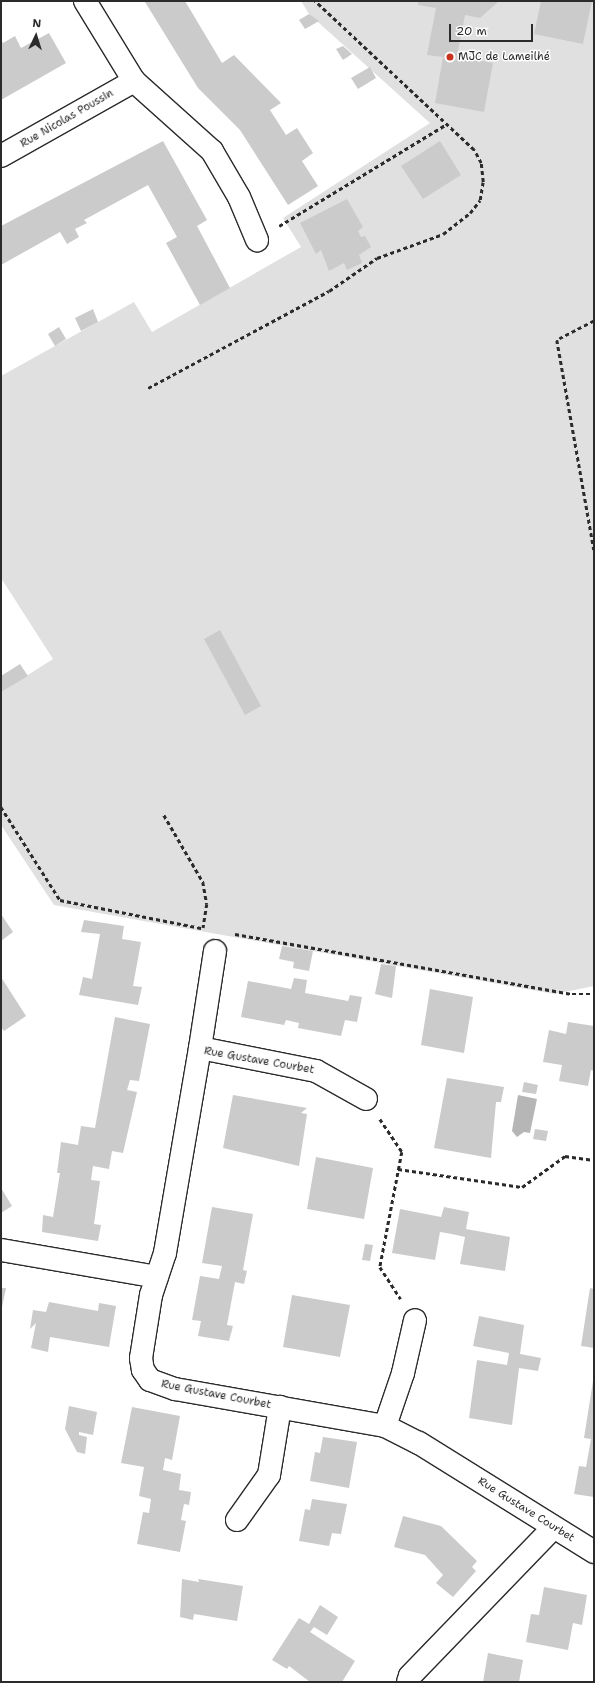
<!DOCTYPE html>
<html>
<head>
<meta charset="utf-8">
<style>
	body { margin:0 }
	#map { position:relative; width:595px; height:1683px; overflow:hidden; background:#fff; font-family:"Shantell Sans",sans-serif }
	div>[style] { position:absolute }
	.green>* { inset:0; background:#e0e0e0 }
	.water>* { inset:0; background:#b6b6b6 }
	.building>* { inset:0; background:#cbcbcb }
	.path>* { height:2.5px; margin-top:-1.25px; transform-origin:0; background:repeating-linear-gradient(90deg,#2b2b2b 0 4px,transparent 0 7px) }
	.roads { filter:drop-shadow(1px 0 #2b2b2b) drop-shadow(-1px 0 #2b2b2b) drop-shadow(0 1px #2b2b2b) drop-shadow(0 -1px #2b2b2b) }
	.street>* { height:22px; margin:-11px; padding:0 11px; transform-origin:11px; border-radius:11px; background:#fff }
	.dots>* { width:11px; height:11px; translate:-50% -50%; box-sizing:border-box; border:2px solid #fff; border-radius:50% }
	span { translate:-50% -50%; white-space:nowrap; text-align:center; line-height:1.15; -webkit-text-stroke:3px #fff; paint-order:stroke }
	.poi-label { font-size:11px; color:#2b2b2b }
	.left { translate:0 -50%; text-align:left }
	.street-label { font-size:11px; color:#2b2b2b }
	.frame { position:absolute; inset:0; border:2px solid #2b2b2b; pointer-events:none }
	.north { position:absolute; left:16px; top:16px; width:40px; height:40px; -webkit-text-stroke:3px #fff; paint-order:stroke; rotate:4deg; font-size:11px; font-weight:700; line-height:16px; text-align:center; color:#2b2b2b }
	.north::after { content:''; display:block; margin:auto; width:14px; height:18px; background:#2b2b2b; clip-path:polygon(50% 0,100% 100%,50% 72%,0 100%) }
	.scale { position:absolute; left:449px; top:24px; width:84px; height:18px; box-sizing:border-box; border:2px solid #2b2b2b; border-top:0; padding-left:5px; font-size:12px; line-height:14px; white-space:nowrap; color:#2b2b2b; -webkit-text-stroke:3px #fff; paint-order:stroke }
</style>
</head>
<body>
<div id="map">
	<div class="green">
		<i style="clip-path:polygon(301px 1px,594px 1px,594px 986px,555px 994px,54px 905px,1px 825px,1px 692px,53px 659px,1px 578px,1px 376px,134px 302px,152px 332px,301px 247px,283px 218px,430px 123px,309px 14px)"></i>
	</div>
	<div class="water">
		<i style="clip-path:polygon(518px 1095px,537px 1099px,530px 1133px,524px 1132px,517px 1137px,512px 1131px)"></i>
	</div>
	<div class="building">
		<i style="clip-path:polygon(185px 1px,222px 63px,234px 55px,281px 103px,270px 110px,286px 135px,297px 128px,313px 153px,302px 161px,318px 186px,288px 205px,240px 130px,198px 88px,145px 2px)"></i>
		<i style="clip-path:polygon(418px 1px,499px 1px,480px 18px,465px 15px,457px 56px,493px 63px,484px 112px,435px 103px,443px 57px,427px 55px,436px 8px,418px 5px)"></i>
		<i style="clip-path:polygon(541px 1px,592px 1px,583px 44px,534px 34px)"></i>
		<i style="clip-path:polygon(309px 14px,319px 21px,305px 29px,299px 20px)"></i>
		<i style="clip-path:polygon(49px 33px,66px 63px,1px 100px,1px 40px,3px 43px,15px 36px,21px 48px)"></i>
		<i style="clip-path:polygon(343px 46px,352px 54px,343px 60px,336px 49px)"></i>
		<i style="clip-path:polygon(370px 67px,376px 78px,358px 89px,351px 78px)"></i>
		<i style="clip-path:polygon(163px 141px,207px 220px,197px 226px,230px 288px,200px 305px,166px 243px,177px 237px,148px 185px,84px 220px,87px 223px,75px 229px,79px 237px,67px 244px,60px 232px,1px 265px,1px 226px)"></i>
		<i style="clip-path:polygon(440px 141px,461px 175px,423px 199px,401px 166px)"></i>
		<i style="clip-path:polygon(347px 199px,363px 227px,358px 231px,361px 237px,365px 236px,371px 247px,359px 255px,362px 263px,347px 270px,344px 263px,329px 271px,321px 250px,316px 254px,300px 223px)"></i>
		<i style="clip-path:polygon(93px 309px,98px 322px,81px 331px,75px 318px)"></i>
		<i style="clip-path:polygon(59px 327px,66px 339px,55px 346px,48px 334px)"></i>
		<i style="clip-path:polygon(220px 630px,261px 706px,245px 715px,204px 639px)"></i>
		<i style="clip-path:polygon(20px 664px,28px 676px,1px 692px,1px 676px)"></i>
		<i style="clip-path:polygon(1px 914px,13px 932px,1px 941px)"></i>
		<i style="clip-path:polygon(84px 920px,124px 926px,122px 939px,141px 942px,133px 986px,142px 987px,138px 1005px,79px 995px,83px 977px,92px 979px,100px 934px,81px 932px)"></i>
		<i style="clip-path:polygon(282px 946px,313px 951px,309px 971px,293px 968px,294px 962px,279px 959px)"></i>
		<i style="clip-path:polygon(381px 964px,396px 966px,392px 998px,375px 994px)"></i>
		<i style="clip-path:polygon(1px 977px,26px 1016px,4px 1031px,1px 1027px)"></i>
		<i style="clip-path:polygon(294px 978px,307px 980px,305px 993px,348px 1001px,350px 995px,362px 997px,357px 1022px,345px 1020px,341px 1036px,298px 1028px,299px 1023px,286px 1020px,284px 1025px,241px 1017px,248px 981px,291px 989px)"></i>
		<i style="clip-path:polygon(430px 989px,473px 997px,464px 1053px,421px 1045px)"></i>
		<i style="clip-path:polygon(115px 1017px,150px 1024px,139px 1081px,130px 1080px,127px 1090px,137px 1092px,123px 1153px,112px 1151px,109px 1169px,93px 1166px,91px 1180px,100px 1181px,94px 1224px,101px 1225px,98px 1241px,42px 1232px,43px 1215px,53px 1217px,60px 1173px,57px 1173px,61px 1142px,78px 1145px,81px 1126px,95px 1128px)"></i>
		<i style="clip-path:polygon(568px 1022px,594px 1026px,594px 1071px,591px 1070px,588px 1086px,559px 1081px,562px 1065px,543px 1062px,549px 1030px,566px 1034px)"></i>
		<i style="clip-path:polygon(447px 1078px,504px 1087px,501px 1102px,496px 1102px,491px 1158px,434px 1148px)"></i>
		<i style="clip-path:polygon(524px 1082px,538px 1085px,536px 1094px,522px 1092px)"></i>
		<i style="clip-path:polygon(233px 1095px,307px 1108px,301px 1113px,307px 1114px,299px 1166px,223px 1148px)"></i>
		<i style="clip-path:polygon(535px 1129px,548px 1131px,546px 1141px,533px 1139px)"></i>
		<i style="clip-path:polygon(316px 1157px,373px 1168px,364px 1219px,307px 1209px)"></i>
		<i style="clip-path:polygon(1px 1188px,12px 1206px,1px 1213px)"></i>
		<i style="clip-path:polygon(212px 1207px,253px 1214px,243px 1270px,247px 1271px,244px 1284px,235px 1282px,227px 1325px,233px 1326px,229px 1341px,198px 1336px,201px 1321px,192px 1320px,200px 1276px,219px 1279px,222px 1266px,202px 1263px)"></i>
		<i style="clip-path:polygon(444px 1207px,469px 1212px,466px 1229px,510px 1237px,505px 1271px,460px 1264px,465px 1237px,452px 1234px,440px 1232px,435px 1260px,392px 1253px,400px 1209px,441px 1217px)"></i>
		<i style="clip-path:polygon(365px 1244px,373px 1245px,370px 1261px,362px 1260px)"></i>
		<i style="clip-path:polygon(1px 1288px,6px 1288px,2px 1307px,1px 1307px)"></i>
		<i style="clip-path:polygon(590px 1288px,594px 1289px,594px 1348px,581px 1346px)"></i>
		<i style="clip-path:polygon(292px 1295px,350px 1305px,340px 1357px,283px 1347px)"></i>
		<i style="clip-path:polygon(49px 1302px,98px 1311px,99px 1303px,116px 1306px,109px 1347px,50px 1337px,48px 1352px,31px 1348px,36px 1323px,30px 1329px,33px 1310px,46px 1312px)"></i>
		<i style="clip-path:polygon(479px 1316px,524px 1325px,520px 1354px,541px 1358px,538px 1371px,519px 1368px,512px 1425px,469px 1418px,477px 1360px,507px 1365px,509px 1353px,473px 1346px)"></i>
		<i style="clip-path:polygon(593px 1381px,594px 1381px,594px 1497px,574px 1494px,579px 1466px,586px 1467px,591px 1439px,584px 1438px)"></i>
		<i style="clip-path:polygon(69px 1406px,97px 1412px,93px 1435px,79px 1432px,79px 1435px,87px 1437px,85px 1454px,77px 1452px,65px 1429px)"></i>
		<i style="clip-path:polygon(132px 1407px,180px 1416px,172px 1460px,165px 1458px,163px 1470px,181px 1474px,179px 1490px,191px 1492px,189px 1505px,184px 1504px,181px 1520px,186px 1521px,180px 1552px,137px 1544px,143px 1512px,149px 1513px,151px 1499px,139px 1496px,144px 1467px,121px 1463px)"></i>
		<i style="clip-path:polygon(323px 1437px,357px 1442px,349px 1488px,310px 1481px,315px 1452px,320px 1453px)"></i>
		<i style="clip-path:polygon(312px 1499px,347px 1504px,341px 1534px,332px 1533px,329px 1546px,299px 1541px,305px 1509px,310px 1510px)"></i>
		<i style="clip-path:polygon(403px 1516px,441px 1526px,477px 1561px,472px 1567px,476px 1571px,453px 1597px,436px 1583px,443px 1575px,425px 1555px,394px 1547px)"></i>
		<i style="clip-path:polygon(182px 1579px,199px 1582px,198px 1579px,243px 1586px,237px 1621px,194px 1614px,193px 1620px,180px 1617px)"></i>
		<i style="clip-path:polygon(544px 1587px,587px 1595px,582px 1625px,573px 1623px,568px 1650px,526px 1642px,531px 1614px,539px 1615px)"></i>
		<i style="clip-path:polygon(320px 1605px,338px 1617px,327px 1635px,314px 1627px,310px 1632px,355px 1661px,342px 1682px,310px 1682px,289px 1666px,287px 1669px,272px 1660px,299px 1618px,309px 1624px)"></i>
		<i style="clip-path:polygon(488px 1653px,523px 1660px,519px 1682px,483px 1682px)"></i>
	</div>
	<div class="path">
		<i style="left:279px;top:226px;width:197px;rotate:-31.3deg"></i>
		<i style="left:594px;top:321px;width:42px;rotate:152.8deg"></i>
		<i style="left:557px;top:340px;width:213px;rotate:80deg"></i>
		<i style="left:148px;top:388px;width:205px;rotate:-28.2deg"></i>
		<i style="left:329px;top:291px;width:58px;rotate:-34.5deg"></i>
		<i style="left:377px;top:258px;width:70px;rotate:-20deg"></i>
		<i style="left:443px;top:234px;width:34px;rotate:-38deg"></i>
		<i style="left:470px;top:213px;width:16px;rotate:-52deg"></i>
		<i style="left:480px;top:200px;width:18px;rotate:-81deg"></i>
		<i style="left:483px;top:182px;width:19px;rotate:-96deg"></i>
		<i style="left:481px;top:163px;width:15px;rotate:-118deg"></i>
		<i style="left:474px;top:150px;width:218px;rotate:-136.9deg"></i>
		<i style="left:1px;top:807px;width:110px;rotate:57.6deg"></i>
		<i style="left:60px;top:900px;width:145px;rotate:11.2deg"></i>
		<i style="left:164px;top:815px;width:78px;rotate:59.8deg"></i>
		<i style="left:203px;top:882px;width:22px;rotate:80deg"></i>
		<i style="left:207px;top:904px;width:24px;rotate:99deg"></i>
		<i style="left:235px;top:934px;width:342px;rotate:10.1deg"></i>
		<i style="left:572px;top:994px;width:22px"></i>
		<i style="left:380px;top:1119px;width:40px;rotate:56deg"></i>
		<i style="left:402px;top:1152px;width:117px;rotate:100.8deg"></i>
		<i style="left:380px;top:1267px;width:38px;rotate:57deg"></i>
		<i style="left:398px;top:1169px;width:125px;rotate:8.3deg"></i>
		<i style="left:522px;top:1187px;width:53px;rotate:-35.8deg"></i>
		<i style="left:565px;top:1156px;width:29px;rotate:8deg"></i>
	</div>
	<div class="roads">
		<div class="street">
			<i style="left:85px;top:1px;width:94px;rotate:58.5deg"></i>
			<i style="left:134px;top:81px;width:105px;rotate:41.9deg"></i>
			<i style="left:212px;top:151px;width:53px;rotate:59.6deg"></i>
			<i style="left:239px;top:197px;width:47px;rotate:67.3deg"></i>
			<i style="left:1px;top:156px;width:153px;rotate:-29.4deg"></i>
			<i style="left:200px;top:1048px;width:98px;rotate:-81.2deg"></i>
			<i style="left:366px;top:1099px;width:57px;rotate:-150.8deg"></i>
			<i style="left:316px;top:1071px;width:118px;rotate:-168.8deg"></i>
			<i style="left:200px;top:1048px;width:208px;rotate:99.7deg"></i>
			<i style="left:165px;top:1253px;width:44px;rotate:108.4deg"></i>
			<i style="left:151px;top:1295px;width:64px;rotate:99deg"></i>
			<i style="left:141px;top:1358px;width:12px;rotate:81deg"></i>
			<i style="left:143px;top:1370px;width:12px;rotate:55deg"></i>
			<i style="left:150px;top:1380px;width:27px;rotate:20deg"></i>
			<i style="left:175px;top:1389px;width:213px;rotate:10deg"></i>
			<i style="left:385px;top:1426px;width:38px;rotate:27deg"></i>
			<i style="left:419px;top:1443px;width:206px;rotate:31.9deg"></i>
			<i style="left:1px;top:1250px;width:158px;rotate:9.8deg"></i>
			<i style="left:385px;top:1426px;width:56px;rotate:-71.2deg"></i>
			<i style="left:403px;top:1373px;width:54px;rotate:-77.2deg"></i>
			<i style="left:237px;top:1520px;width:55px;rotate:-54.6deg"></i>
			<i style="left:269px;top:1475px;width:69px;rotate:-80.8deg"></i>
			<i style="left:408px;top:1682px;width:6px;rotate:-72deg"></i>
			<i style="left:410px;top:1676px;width:206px;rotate:-46deg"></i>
		</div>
	</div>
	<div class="dots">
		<i style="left:450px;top:57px;background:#c8321e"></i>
	</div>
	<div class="poi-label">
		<span class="left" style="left:458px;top:57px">MJC de Lameilhé</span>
	</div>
	<div class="street-label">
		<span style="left:67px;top:119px;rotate:-30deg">Rue Nicolas Poussin</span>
		<span style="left:259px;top:1061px;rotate:10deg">Rue Gustave Courbet</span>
		<span style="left:216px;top:1395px;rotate:11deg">Rue Gustave Courbet</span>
		<span style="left:526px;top:1510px;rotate:32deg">Rue Gustave Courbet</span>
	</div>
	<div class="frame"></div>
	<div class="north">N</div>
	<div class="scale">20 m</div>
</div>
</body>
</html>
